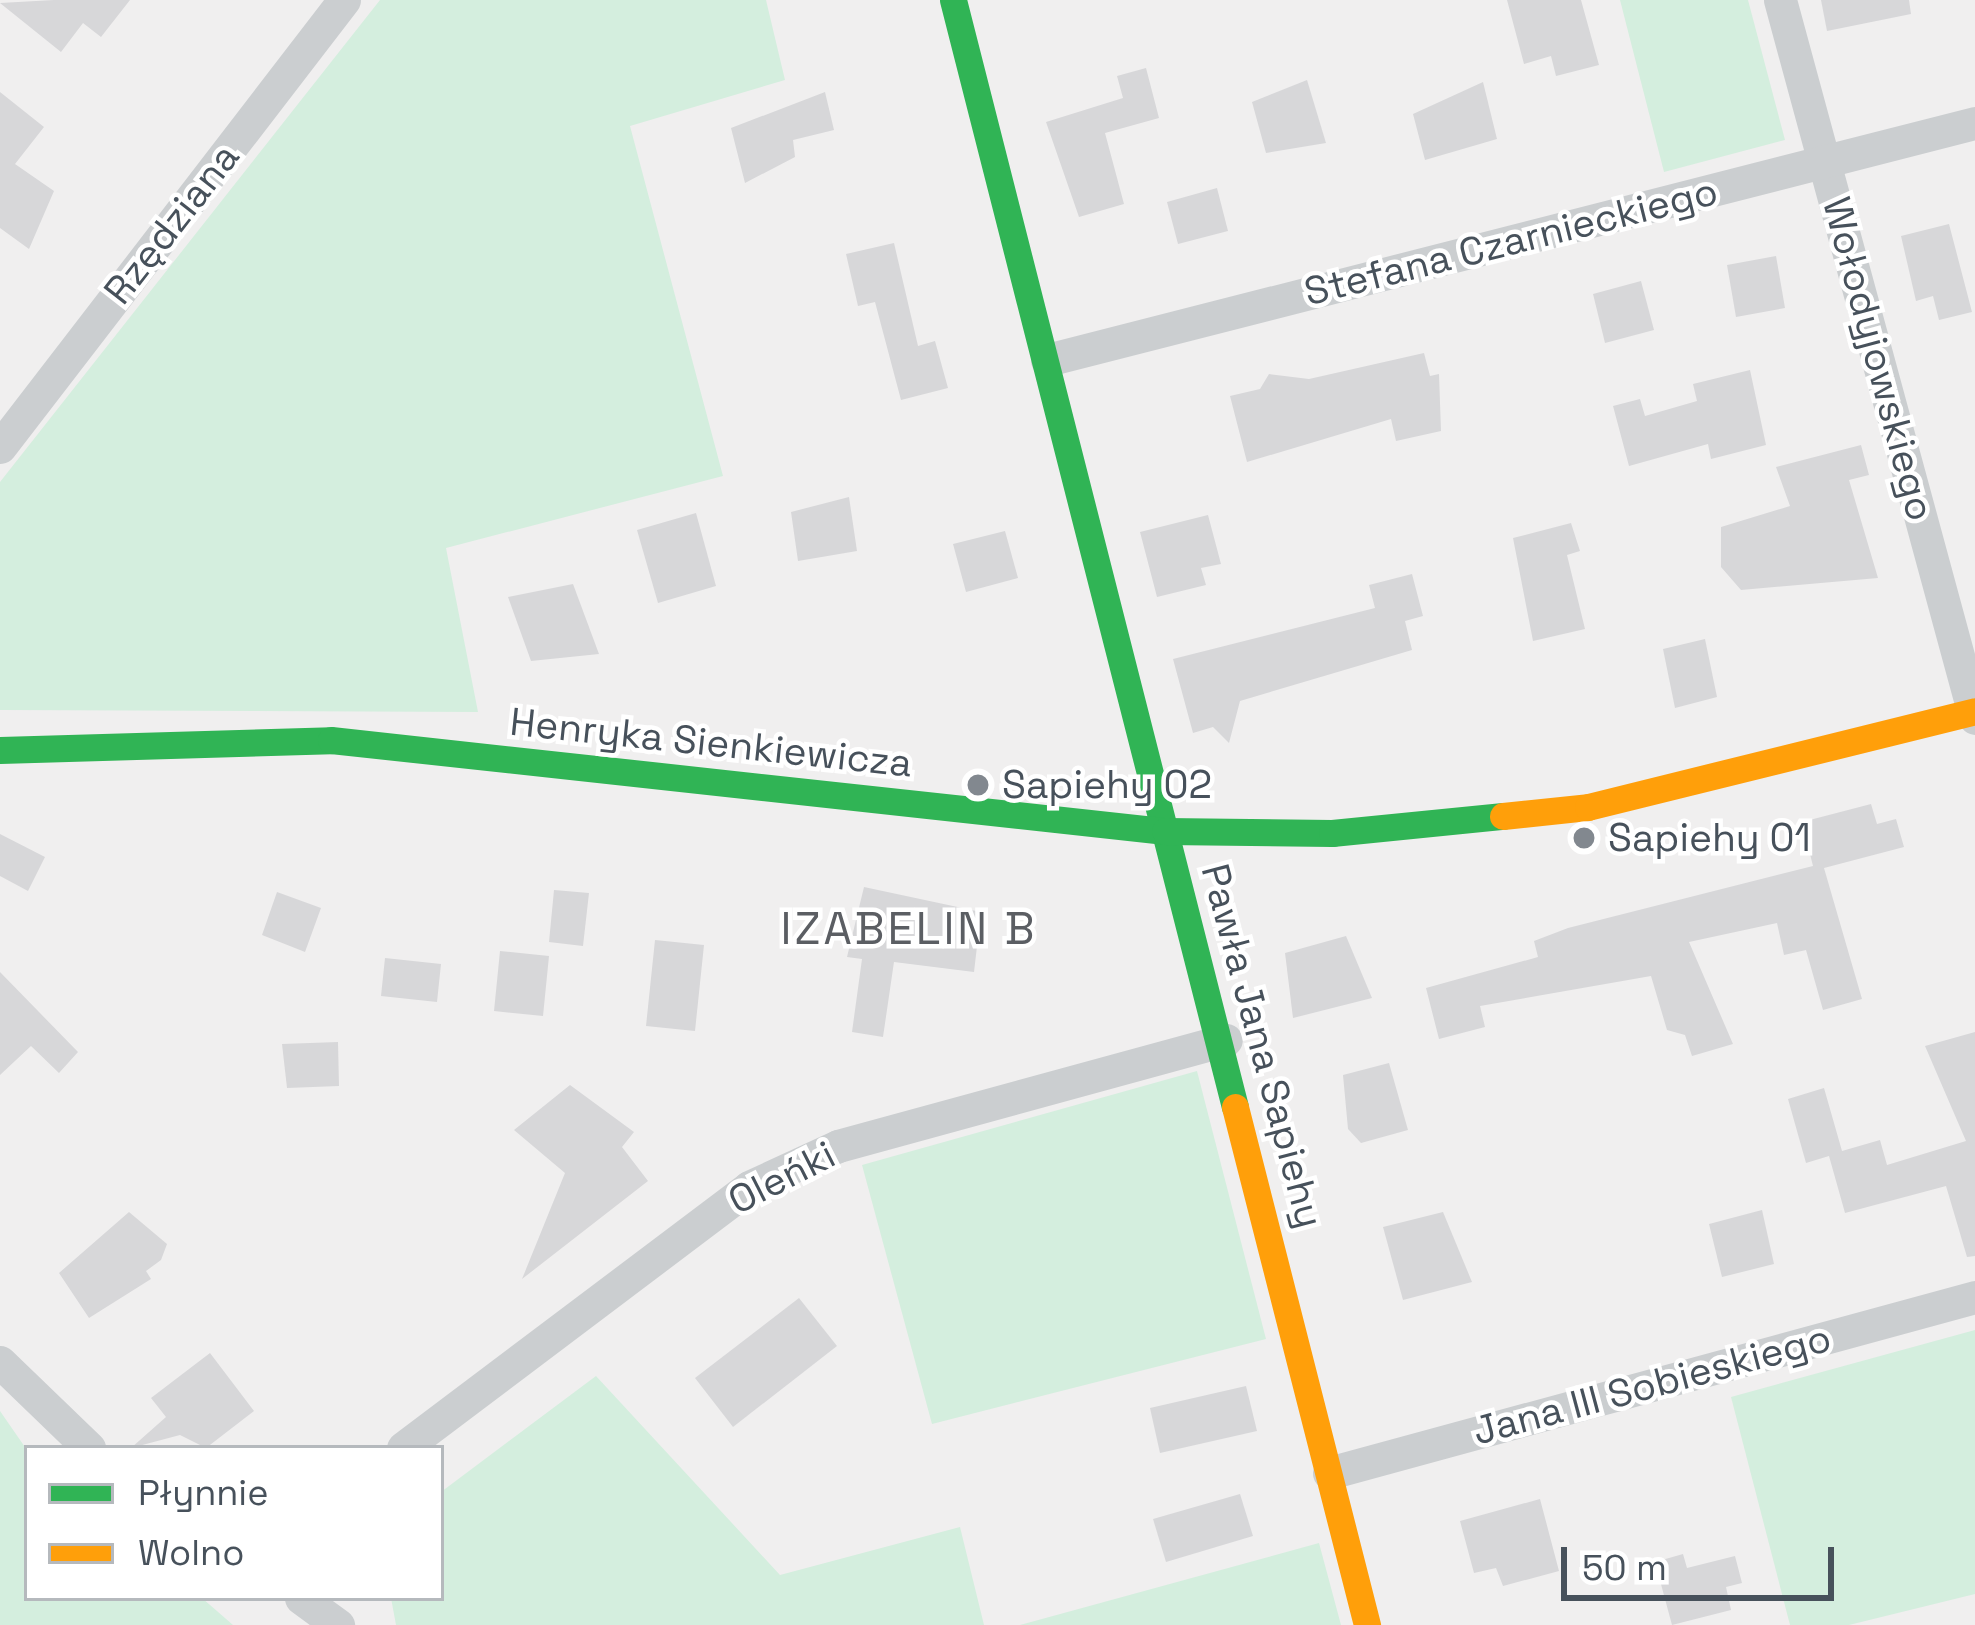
<!DOCTYPE html>
<html>
<head>
<meta charset="utf-8">
<style>
	body { margin:0 }
	#map { position:relative; width:1975px; height:1625px; overflow:hidden; background:#f0efef; font-family:"Space Grotesk",sans-serif }
	div>[style] { position:absolute }
	.green>* { inset:0; background:#d4eede }
	.building>* { inset:0; background:#d7d7d9 }
	.street>* { height:33px; margin:-16.5px; padding:0 16.5px; transform-origin:16.5px; border-radius:16.5px; background:#cbced0 }
	.fast>* { height:27px; margin:-13.5px; padding:0 13.5px; transform-origin:13.5px; border-radius:13.5px; background:#30b455 }
	.slow>* { height:27px; margin:-13.5px; padding:0 13.5px; transform-origin:13.5px; border-radius:13.5px; background:#ff9f0a }
	.dots>* { width:33px; height:33px; translate:-50% -50%; box-sizing:border-box; border:6px solid #fff; border-radius:50% }
	span { translate:-50% -50%; white-space:nowrap; text-align:center; line-height:1.15; -webkit-text-stroke:9px #fff; paint-order:stroke }
	.street-label { font-size:39px; color:#47515b }
	.poi-label { font-size:39px; color:#47515b }
	.left { translate:0 -50%; text-align:left }
	.quarter-label { font-size:45px; color:#5b5e63; letter-spacing:3px }
	.legend { position:absolute; left:24px; top:1445px; width:420px; height:156px; box-sizing:border-box; background:#fff; border:3px solid #b5b9bd; margin:0; padding:15px 21px; list-style:none; font-size:36px; color:#47515b }
	.legend li { display:flex; align-items:center; gap:24px; height:60px }
	.legend b { width:60px; border:3px solid #b5b9bd }
	.scale { position:absolute; left:1561px; top:1547px; width:273px; height:54px; box-sizing:border-box; border:6px solid #47515b; border-top:0; padding-left:15px; font-size:36px; line-height:42px; white-space:nowrap; color:#47515b; -webkit-text-stroke:9px #fff; paint-order:stroke }
</style>
</head>
<body>
<div id="map">
	<div class="green">
		<i style="clip-path:polygon(380px 0,766px 0,785px 80px,630px 126px,723px 476px,446px 548px,478px 712px,0 710px,0 482px)"></i>
		<i style="clip-path:polygon(1620px 0,1748px 0,1785px 140px,1664px 172px)"></i>
		<i style="clip-path:polygon(1197px 1071px,1266px 1339px,932px 1424px,862px 1165px)"></i>
		<i style="clip-path:polygon(1975px 1330px,1975px 1594px,1849px 1625px,1790px 1625px,1731px 1397px)"></i>
		<i style="clip-path:polygon(596px 1376px,780px 1575px,960px 1527px,984px 1625px,396px 1625px,391px 1598px,441px 1598px,441px 1492px)"></i>
		<i style="clip-path:polygon(0 1411px,27px 1450px,27px 1598px,202px 1598px,233px 1625px,0 1625px)"></i>
		<i style="clip-path:polygon(1319px 1543px,1341px 1625px,1019px 1625px,1020px 1625px)"></i>
	</div>
	<div class="building">
		<i style="clip-path:polygon(54px 0,130px 0,101px 37px,83px 23px,61px 52px,0 3px)"></i>
		<i style="clip-path:polygon(1507px 0,1581px 0,1599px 65px,1556px 76px,1551px 56px,1524px 64px)"></i>
		<i style="clip-path:polygon(1821px 0,1909px 0,1911px 14px,1827px 31px)"></i>
		<i style="clip-path:polygon(1146px 68px,1159px 118px,1105px 133px,1124px 204px,1079px 217px,1046px 122px,1123px 98px,1117px 76px)"></i>
		<i style="clip-path:polygon(1307px 80px,1326px 143px,1266px 153px,1252px 102px)"></i>
		<i style="clip-path:polygon(1483px 82px,1497px 139px,1425px 160px,1413px 114px)"></i>
		<i style="clip-path:polygon(0 92px,44px 127px,15px 164px,54px 191px,29px 249px,0 228px)"></i>
		<i style="clip-path:polygon(825px 92px,834px 130px,793px 140px,795px 157px,745px 183px,731px 128px)"></i>
		<i style="clip-path:polygon(1217px 188px,1228px 231px,1178px 244px,1167px 202px)"></i>
		<i style="clip-path:polygon(1949px 224px,1972px 312px,1939px 320px,1933px 296px,1916px 301px,1901px 236px)"></i>
		<i style="clip-path:polygon(894px 243px,918px 346px,935px 341px,948px 388px,901px 400px,875px 302px,858px 306px,846px 254px)"></i>
		<i style="clip-path:polygon(1776px 256px,1785px 308px,1736px 317px,1727px 265px)"></i>
		<i style="clip-path:polygon(1641px 281px,1654px 330px,1605px 343px,1593px 294px)"></i>
		<i style="clip-path:polygon(1424px 353px,1430px 376px,1439px 374px,1441px 431px,1396px 441px,1391px 419px,1247px 462px,1230px 396px,1260px 389px,1269px 374px,1309px 379px)"></i>
		<i style="clip-path:polygon(1750px 370px,1766px 445px,1711px 459px,1708px 444px,1629px 466px,1613px 406px,1640px 399px,1645px 416px,1697px 401px,1693px 384px)"></i>
		<i style="clip-path:polygon(1861px 445px,1869px 475px,1849px 480px,1878px 578px,1741px 590px,1721px 567px,1721px 527px,1790px 506px,1776px 467px)"></i>
		<i style="clip-path:polygon(849px 497px,857px 551px,798px 561px,791px 512px)"></i>
		<i style="clip-path:polygon(696px 513px,716px 586px,658px 603px,637px 530px)"></i>
		<i style="clip-path:polygon(1208px 515px,1221px 564px,1201px 568px,1206px 585px,1157px 597px,1140px 532px)"></i>
		<i style="clip-path:polygon(1571px 523px,1580px 551px,1567px 555px,1585px 629px,1533px 641px,1513px 538px)"></i>
		<i style="clip-path:polygon(1005px 531px,1018px 578px,966px 592px,953px 544px)"></i>
		<i style="clip-path:polygon(1412px 574px,1423px 616px,1405px 621px,1412px 650px,1240px 701px,1229px 743px,1213px 727px,1193px 733px,1173px 659px,1375px 608px,1369px 585px)"></i>
		<i style="clip-path:polygon(573px 584px,599px 654px,531px 661px,508px 597px)"></i>
		<i style="clip-path:polygon(1705px 639px,1717px 697px,1675px 708px,1663px 649px)"></i>
		<i style="clip-path:polygon(1871px 804px,1877px 824px,1896px 819px,1904px 847px,1824px 868px,1862px 999px,1823px 1010px,1806px 950px,1784px 955px,1777px 923px,1689px 942px,1733px 1044px,1692px 1056px,1685px 1035px,1667px 1030px,1651px 976px,1480px 1006px,1485px 1027px,1439px 1039px,1426px 988px,1538px 957px,1534px 941px,1568px 928px,1813px 866px,1802px 822px)"></i>
		<i style="clip-path:polygon(0 834px,45px 857px,28px 891px,0 876px)"></i>
		<i style="clip-path:polygon(864px 887px,981px 912px,974px 972px,894px 962px,883px 1037px,852px 1032px,862px 959px,847px 957px)"></i>
		<i style="clip-path:polygon(554px 890px,589px 893px,583px 946px,549px 942px)"></i>
		<i style="clip-path:polygon(277px 892px,321px 908px,305px 952px,262px 935px)"></i>
		<i style="clip-path:polygon(1346px 936px,1372px 998px,1293px 1018px,1285px 953px)"></i>
		<i style="clip-path:polygon(655px 940px,704px 945px,695px 1031px,646px 1026px)"></i>
		<i style="clip-path:polygon(500px 951px,549px 956px,543px 1016px,494px 1011px)"></i>
		<i style="clip-path:polygon(385px 958px,441px 964px,437px 1002px,381px 996px)"></i>
		<i style="clip-path:polygon(0 972px,78px 1052px,59px 1073px,31px 1046px,0 1075px)"></i>
		<i style="clip-path:polygon(1975px 1032px,1975px 1256px,1967px 1257px,1946px 1186px,1845px 1213px,1829px 1156px,1806px 1163px,1788px 1099px,1824px 1088px,1842px 1151px,1880px 1140px,1887px 1165px,1966px 1141px,1925px 1046px)"></i>
		<i style="clip-path:polygon(338px 1042px,339px 1086px,287px 1088px,282px 1044px)"></i>
		<i style="clip-path:polygon(1389px 1063px,1408px 1130px,1361px 1143px,1348px 1129px,1343px 1075px)"></i>
		<i style="clip-path:polygon(570px 1085px,634px 1132px,622px 1147px,648px 1181px,522px 1279px,565px 1173px,514px 1130px)"></i>
		<i style="clip-path:polygon(1762px 1210px,1774px 1264px,1722px 1277px,1709px 1224px)"></i>
		<i style="clip-path:polygon(129px 1212px,167px 1244px,161px 1260px,146px 1271px,151px 1279px,89px 1318px,59px 1273px)"></i>
		<i style="clip-path:polygon(1443px 1212px,1472px 1282px,1403px 1300px,1383px 1227px)"></i>
		<i style="clip-path:polygon(799px 1298px,837px 1346px,733px 1427px,695px 1378px)"></i>
		<i style="clip-path:polygon(210px 1353px,254px 1411px,206px 1448px,180px 1435px,131px 1448px,166px 1417px,151px 1398px)"></i>
		<i style="clip-path:polygon(1246px 1386px,1257px 1431px,1160px 1453px,1150px 1408px)"></i>
		<i style="clip-path:polygon(1240px 1494px,1253px 1536px,1166px 1562px,1153px 1519px)"></i>
		<i style="clip-path:polygon(1540px 1499px,1559px 1571px,1503px 1586px,1496px 1568px,1474px 1573px,1460px 1521px)"></i>
		<i style="clip-path:polygon(1683px 1554px,1687px 1568px,1735px 1556px,1742px 1583px,1726px 1587px,1731px 1610px,1672px 1625px,1655px 1562px)"></i>
	</div>
	<div class="street">
		<i style="left:1780px;top:0;width:744px;rotate:74.81deg"></i>
		<i style="left:1047px;top:360px;width:958px;rotate:-14.33deg"></i>
		<i style="left:0;top:447px;width:564px;rotate:-52.42deg"></i>
		<i style="left:0;top:1362px;width:124px;rotate:44deg"></i>
		<i style="left:403px;top:1448px;width:433px;rotate:-37deg"></i>
		<i style="left:749px;top:1187px;width:98px;rotate:-24.7deg"></i>
		<i style="left:838px;top:1146px;width:402px;rotate:-15.3deg"></i>
		<i style="left:1329px;top:1473px;width:670px;rotate:-15.24deg"></i>
		<i style="left:301px;top:1598px;width:46px;rotate:36.1deg"></i>
	</div>
	<div class="fast">
		<i style="left:953px;top:0;width:1142px;rotate:75.71deg"></i>
		<i style="left:0;top:750px;width:331px;rotate:-1.7deg"></i>
		<i style="left:331px;top:740px;width:839px;rotate:6.23deg"></i>
		<i style="left:1165px;top:831px;width:167px;rotate:0.7deg"></i>
		<i style="left:1332px;top:833px;width:172px;rotate:-5.7deg"></i>
	</div>
	<div class="slow">
		<i style="left:1503px;top:816px;width:85px;rotate:-6deg"></i>
		<i style="left:1588px;top:807px;width:399px;rotate:-13.9deg"></i>
		<i style="left:1235px;top:1107px;width:535px;rotate:75.7deg"></i>
	</div>
	<div class="dots">
		<i style="left:978px;top:785px;background:#82888f"></i>
		<i style="left:1584px;top:838px;background:#82888f"></i>
	</div>
	<div class="street-label">
		<span style="left:172px;top:224px;rotate:-52deg">Rzędziana</span>
		<span style="left:1511px;top:242px;rotate:-14deg">Stefana Czarnieckiego</span>
		<span style="left:1878px;top:359px;rotate:75deg">Wołodyjowskiego</span>
		<span style="left:711px;top:743px;rotate:6deg">Henryka Sienkiewicza</span>
		<span style="left:1262px;top:1046px;rotate:75deg">Pawła Jana Sapiehy</span>
		<span style="left:782px;top:1178px;rotate:-27deg">Oleńki</span>
		<span style="left:1652px;top:1385px;rotate:-15deg">Jana III Sobieskiego</span>
	</div>
	<div class="poi-label">
		<span class="left" style="left:1002px;top:785px">Sapiehy 02</span>
		<span class="left" style="left:1608px;top:838px">Sapiehy 01</span>
	</div>
	<div class="quarter-label">
		<span style="left:909px;top:929px">IZABELIN B</span>
	</div>
	<ul class="legend">
	<li><b style="height:15px;background:#30b455"></b>Płynnie</li>
	<li><b style="height:15px;background:#ff9f0a"></b>Wolno</li>
	</ul>
	<div class="scale">50 m</div>
</div>
</body>
</html>
